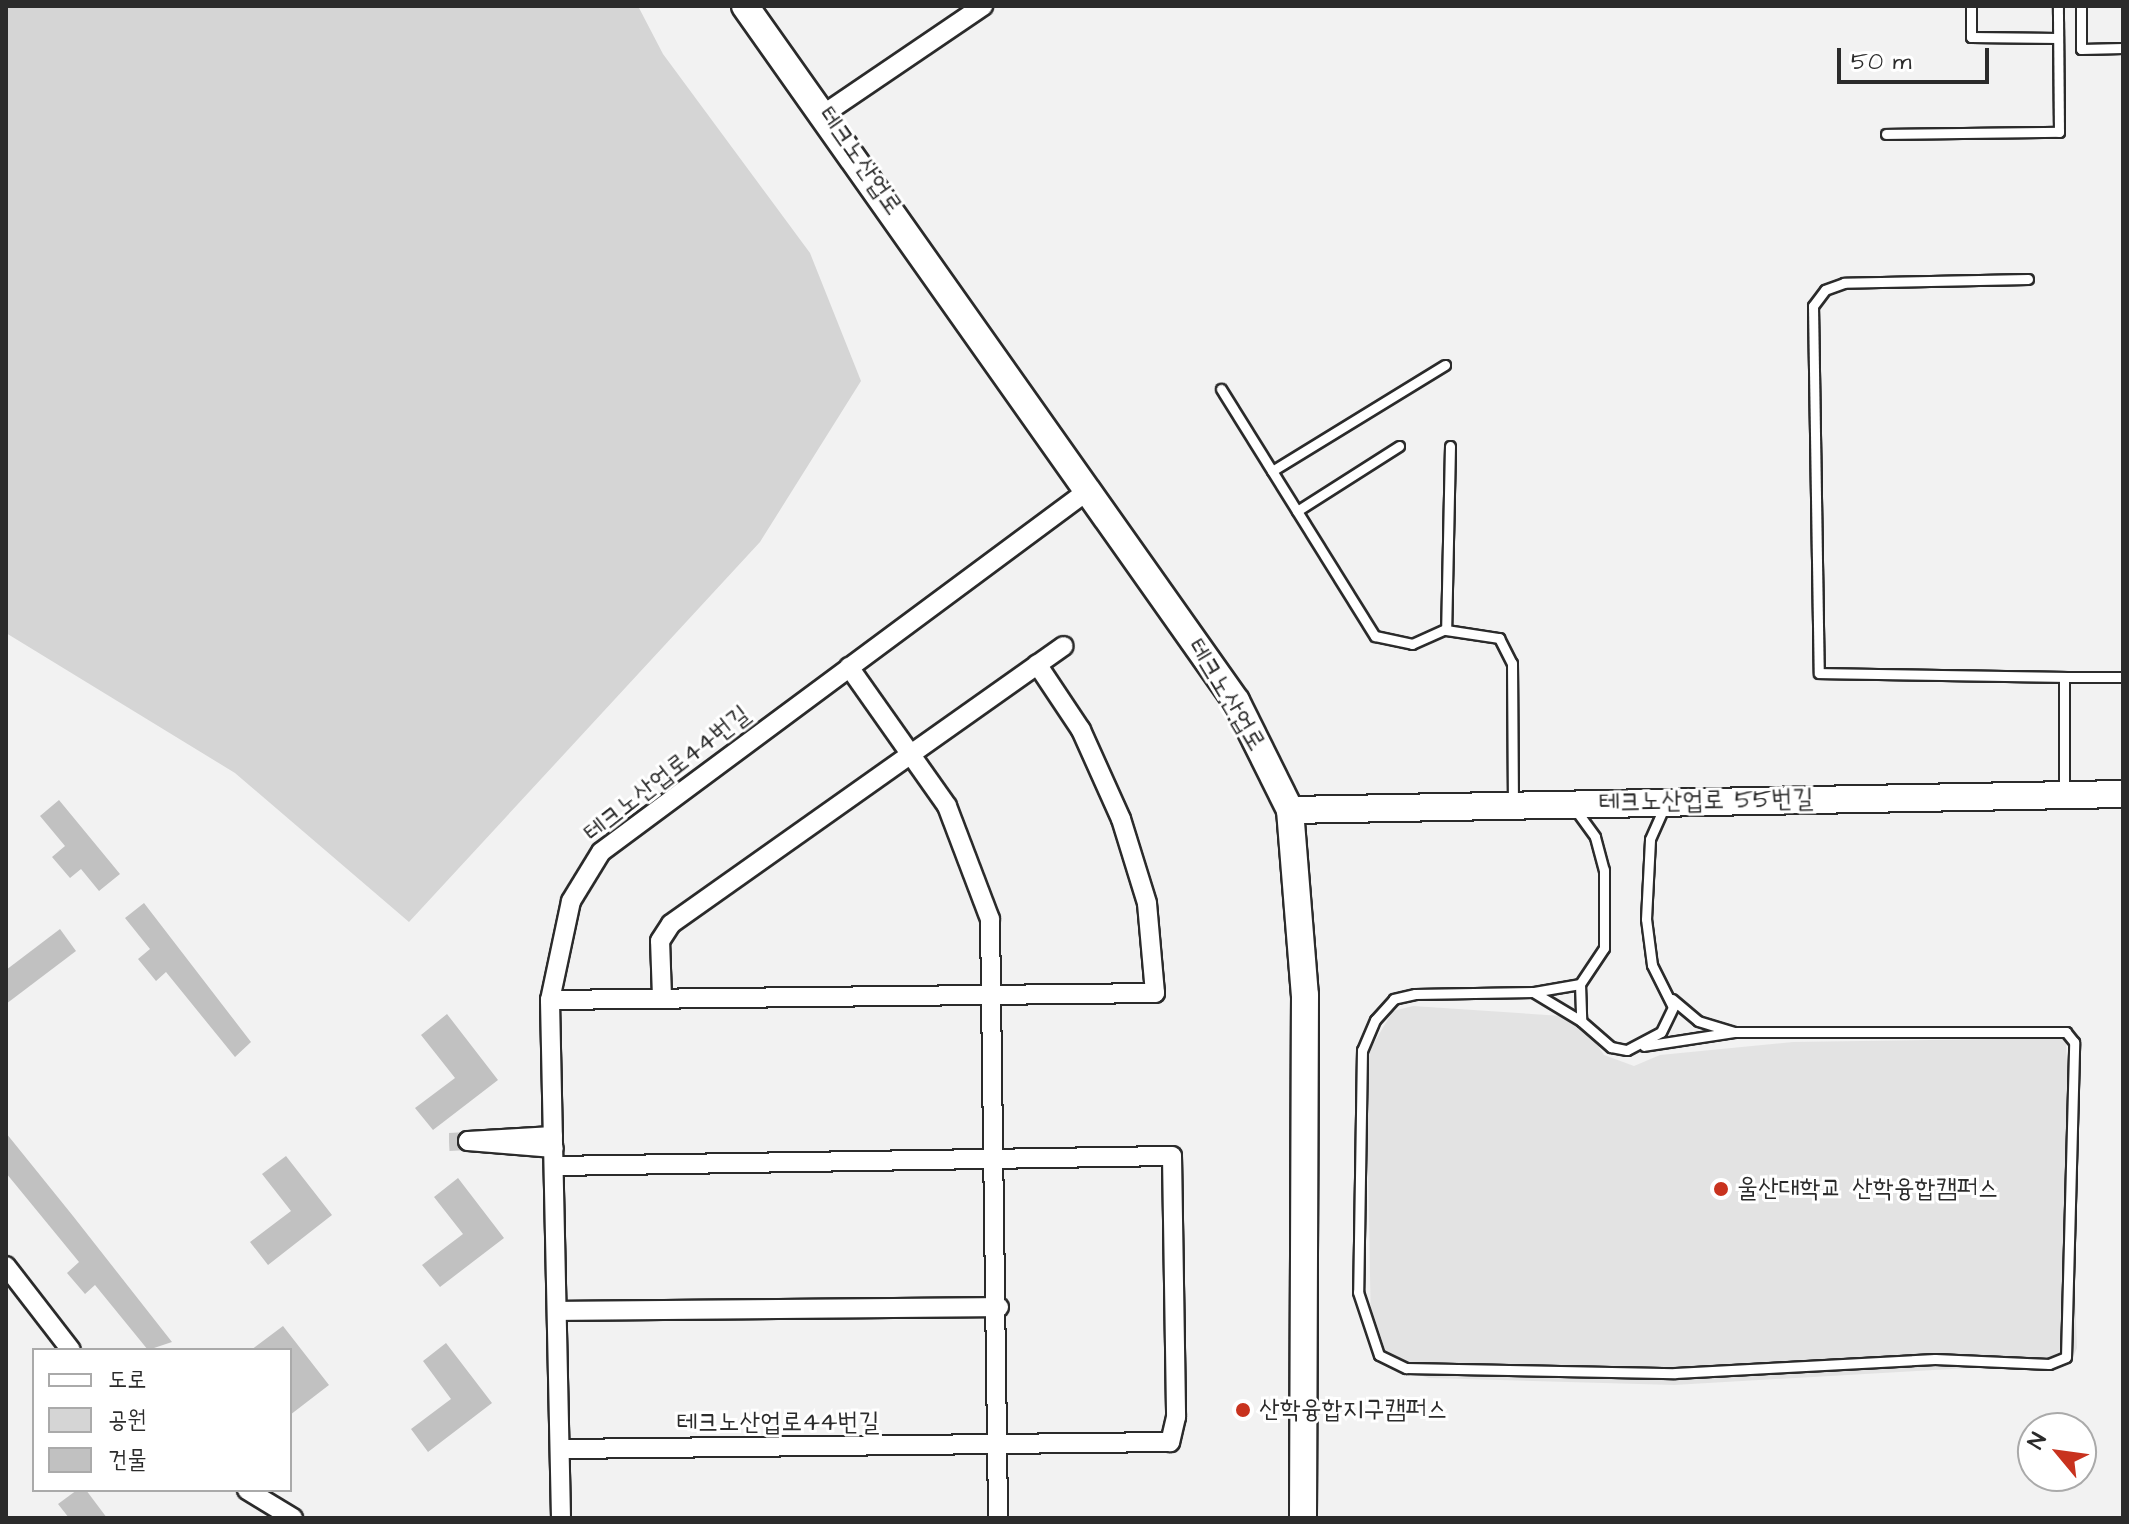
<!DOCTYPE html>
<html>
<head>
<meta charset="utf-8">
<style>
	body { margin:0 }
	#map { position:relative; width:2129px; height:1524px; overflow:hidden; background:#f2f2f2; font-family:"Architects Daughter","Poor Story",sans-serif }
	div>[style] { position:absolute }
	.built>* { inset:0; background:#e3e3e3 }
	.green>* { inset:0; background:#d5d5d5 }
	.building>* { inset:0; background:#c1c1c1 }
	.street-tunnel>* { height:18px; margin-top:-9px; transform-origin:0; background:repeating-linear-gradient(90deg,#cacaca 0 18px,transparent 0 27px) }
	.roads { filter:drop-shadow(2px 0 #2b2b2b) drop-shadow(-2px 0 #2b2b2b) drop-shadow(0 2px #2b2b2b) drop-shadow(0 -2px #2b2b2b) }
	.lane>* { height:9px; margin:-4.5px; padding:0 4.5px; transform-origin:4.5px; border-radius:4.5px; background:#fff }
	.street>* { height:18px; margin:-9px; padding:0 9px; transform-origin:9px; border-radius:9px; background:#fff }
	.secondary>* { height:26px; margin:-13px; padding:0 13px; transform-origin:13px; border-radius:13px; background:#fff }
	.dots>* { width:22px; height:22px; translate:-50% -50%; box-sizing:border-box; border:4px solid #fff; border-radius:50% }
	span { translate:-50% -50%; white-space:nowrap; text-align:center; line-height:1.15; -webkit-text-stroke:6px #fff; paint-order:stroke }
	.street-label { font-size:26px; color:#2b2b2b }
	.poi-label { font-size:26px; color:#2b2b2b }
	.left { translate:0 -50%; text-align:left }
	.frame { position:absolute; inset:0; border:8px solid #2b2b2b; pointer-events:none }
	.legend { position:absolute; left:32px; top:1348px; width:260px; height:144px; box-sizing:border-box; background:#fff; border:2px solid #aaa; margin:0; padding:10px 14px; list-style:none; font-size:24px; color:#2b2b2b }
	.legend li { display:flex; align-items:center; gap:16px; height:40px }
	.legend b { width:40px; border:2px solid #aaa }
	.north { position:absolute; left:2017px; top:1412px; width:80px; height:80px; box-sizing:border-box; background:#fff; border:2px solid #aaa; border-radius:50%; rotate:299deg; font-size:22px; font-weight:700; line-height:32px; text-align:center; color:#2b2b2b }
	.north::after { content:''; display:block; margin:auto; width:28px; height:36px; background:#c8321e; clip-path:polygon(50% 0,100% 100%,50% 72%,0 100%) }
	.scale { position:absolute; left:1837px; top:48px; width:152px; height:36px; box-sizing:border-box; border:4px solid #2b2b2b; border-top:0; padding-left:10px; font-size:24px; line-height:28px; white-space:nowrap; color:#2b2b2b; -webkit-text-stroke:6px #fff; paint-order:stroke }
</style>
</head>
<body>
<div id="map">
	<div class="built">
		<i style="clip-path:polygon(1413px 1006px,1562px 1016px,1588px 1031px,1604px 1055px,1634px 1066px,1660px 1055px,1793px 1042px,2066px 1038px,2077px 1348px,2071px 1362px,1674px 1385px,1429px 1378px,1402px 1370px,1388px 1362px,1371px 1330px,1366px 1056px,1393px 1011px)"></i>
	</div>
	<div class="green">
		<i style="clip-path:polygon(6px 6px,638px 6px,663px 54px,810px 253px,861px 381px,760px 542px,409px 922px,235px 773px,6px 633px)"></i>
	</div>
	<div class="building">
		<i style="clip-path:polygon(59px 800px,120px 874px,99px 891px,81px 869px,70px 878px,52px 857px,65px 846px,40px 816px)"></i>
		<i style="clip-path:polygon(144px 903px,251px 1042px,235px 1057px,166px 972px,156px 981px,138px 959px,150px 949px,125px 918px)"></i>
		<i style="clip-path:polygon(60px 929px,76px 951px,6px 1004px,6px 970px)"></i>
		<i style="clip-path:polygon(447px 1014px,498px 1080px,433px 1130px,415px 1108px,455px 1078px,421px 1035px)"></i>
		<i style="clip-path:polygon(6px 1133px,73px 1216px,172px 1342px,148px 1350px,95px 1285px,85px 1294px,67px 1273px,79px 1262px,6px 1173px)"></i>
		<i style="clip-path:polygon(286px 1156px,332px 1215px,268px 1265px,250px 1242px,291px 1211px,262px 1174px)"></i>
		<i style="clip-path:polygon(458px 1178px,504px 1238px,440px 1287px,422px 1265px,463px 1234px,434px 1197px)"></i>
		<i style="clip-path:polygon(283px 1326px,329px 1385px,290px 1415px,290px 1350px,251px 1350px)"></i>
		<i style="clip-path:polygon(446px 1343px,492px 1403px,428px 1452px,411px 1429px,451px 1399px,423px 1361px)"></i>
		<i style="clip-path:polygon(77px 1490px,86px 1490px,107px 1518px,69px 1518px,58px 1504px)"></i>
	</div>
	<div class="street-tunnel">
		<i style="left:449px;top:1142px;width:19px;rotate:-3deg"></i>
	</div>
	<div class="roads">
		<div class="lane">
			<i style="left:1971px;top:6px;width:31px;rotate:90deg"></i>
			<i style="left:1971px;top:37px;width:87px;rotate:0.7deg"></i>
			<i style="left:2081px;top:6px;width:43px;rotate:90deg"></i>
			<i style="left:2081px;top:49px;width:42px;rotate:-1.4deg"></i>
			<i style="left:1886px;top:134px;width:173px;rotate:-0.7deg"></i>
			<i style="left:2059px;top:132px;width:126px;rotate:-90.5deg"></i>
			<i style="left:2028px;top:279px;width:184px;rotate:178.8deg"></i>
			<i style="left:1844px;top:283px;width:20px;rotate:160deg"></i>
			<i style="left:1825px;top:290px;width:20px;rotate:127deg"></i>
			<i style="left:1813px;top:306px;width:367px;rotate:89.1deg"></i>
			<i style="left:1819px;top:673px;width:245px;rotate:0.9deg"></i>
			<i style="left:1221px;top:389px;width:291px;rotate:58.1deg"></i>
			<i style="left:1375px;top:636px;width:38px;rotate:12deg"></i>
			<i style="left:1412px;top:644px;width:37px;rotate:-24deg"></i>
			<i style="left:1450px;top:446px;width:184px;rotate:91.2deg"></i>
			<i style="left:1446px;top:630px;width:54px;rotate:8.6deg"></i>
			<i style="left:1499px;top:638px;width:28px;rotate:63deg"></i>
			<i style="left:1512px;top:663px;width:139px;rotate:89.6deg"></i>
			<i style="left:1272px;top:471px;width:203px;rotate:-31.5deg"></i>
			<i style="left:1297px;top:511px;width:121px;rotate:-32.5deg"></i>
			<i style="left:2064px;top:793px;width:116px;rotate:-90deg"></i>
			<i style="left:2064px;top:677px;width:59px"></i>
			<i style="left:1575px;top:809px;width:34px;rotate:54deg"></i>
			<i style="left:1595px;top:837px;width:34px;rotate:75deg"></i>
			<i style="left:1604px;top:870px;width:78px;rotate:90deg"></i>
			<i style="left:1604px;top:948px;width:43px;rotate:123.7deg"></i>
			<i style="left:1580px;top:984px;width:37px;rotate:88deg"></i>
			<i style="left:1581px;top:1021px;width:40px;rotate:41deg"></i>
			<i style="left:1611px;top:1047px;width:16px;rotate:11deg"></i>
			<i style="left:1627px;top:1050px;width:38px;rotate:-28deg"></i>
			<i style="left:1661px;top:1032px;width:28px;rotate:-64deg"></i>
			<i style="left:1673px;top:1007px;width:47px;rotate:-116.6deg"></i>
			<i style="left:1652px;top:965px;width:46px;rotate:-97.4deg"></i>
			<i style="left:1646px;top:919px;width:80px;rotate:-87.1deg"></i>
			<i style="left:1650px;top:839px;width:35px;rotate:-66deg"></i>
			<i style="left:1580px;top:984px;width:48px;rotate:170.3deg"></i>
			<i style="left:1533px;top:992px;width:118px;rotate:179deg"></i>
			<i style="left:1415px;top:994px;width:22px;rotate:167deg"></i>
			<i style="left:1394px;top:999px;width:28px;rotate:132deg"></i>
			<i style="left:1375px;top:1020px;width:33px;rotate:113deg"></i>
			<i style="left:1362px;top:1050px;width:242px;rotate:90.9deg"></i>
			<i style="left:1358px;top:1292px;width:66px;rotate:71.6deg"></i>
			<i style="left:1379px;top:1355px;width:30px;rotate:26deg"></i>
			<i style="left:1406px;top:1368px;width:269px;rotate:1.1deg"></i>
			<i style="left:1675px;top:1373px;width:260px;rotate:-3.1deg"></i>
			<i style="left:1935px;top:1359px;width:114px;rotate:2.5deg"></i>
			<i style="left:2049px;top:1364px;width:18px;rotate:-22deg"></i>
			<i style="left:2066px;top:1357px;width:315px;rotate:-88.5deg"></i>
			<i style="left:2074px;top:1042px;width:13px;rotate:-129deg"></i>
			<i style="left:2066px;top:1032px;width:332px;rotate:180deg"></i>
			<i style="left:1734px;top:1032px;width:91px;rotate:171.2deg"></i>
			<i style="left:1533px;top:992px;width:56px;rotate:31.1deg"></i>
			<i style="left:1672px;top:999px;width:34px;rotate:40deg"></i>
			<i style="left:1698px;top:1021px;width:38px;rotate:17deg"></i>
		</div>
		<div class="street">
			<i style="left:827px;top:112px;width:189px;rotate:-34.2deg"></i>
			<i style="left:849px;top:667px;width:170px;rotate:54.8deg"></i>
			<i style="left:947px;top:806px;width:121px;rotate:69.2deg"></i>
			<i style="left:990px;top:919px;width:599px;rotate:89.23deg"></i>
			<i style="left:662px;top:997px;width:56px;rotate:-92deg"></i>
			<i style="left:660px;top:941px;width:20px;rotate:-57deg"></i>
			<i style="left:671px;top:924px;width:481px;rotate:-35.3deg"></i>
			<i style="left:550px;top:1000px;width:605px;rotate:-0.66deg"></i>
			<i style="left:1155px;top:993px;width:90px;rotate:-95.1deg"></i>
			<i style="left:1147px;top:903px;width:88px;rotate:-107.2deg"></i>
			<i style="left:1121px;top:819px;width:98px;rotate:-114.2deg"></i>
			<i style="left:1081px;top:730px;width:79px;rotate:-123.7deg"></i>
			<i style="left:553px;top:1136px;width:85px;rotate:176.6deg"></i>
			<i style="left:468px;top:1141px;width:86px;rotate:4.7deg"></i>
			<i style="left:554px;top:1166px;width:618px;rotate:-0.93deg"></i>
			<i style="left:1172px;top:1156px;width:261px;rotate:89.1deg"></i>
			<i style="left:1176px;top:1417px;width:26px;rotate:103deg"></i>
			<i style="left:1170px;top:1442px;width:610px;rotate:179.34deg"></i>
			<i style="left:6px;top:1266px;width:106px;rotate:52.3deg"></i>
			<i style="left:558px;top:1311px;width:441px;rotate:-0.5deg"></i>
			<i style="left:247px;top:1490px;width:54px;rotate:31.3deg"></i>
			<i style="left:561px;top:1518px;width:518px;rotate:-91.22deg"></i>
			<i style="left:550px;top:1000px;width:101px;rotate:-78deg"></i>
			<i style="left:571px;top:901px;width:57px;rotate:-58.5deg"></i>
			<i style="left:601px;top:852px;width:609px;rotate:-36.59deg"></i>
		</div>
		<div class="secondary">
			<i style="left:745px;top:6px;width:851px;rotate:54.76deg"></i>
			<i style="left:1236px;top:701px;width:122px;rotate:63.6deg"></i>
			<i style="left:1290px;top:810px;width:186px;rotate:85.4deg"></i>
			<i style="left:1305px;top:995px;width:523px;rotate:90.22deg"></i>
			<i style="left:1290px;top:810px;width:833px;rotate:-1.1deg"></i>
		</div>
	</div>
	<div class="dots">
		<i style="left:1721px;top:1189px;background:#c8321e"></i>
		<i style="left:1243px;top:1410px;background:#c8321e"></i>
	</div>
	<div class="street-label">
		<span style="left:860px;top:161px;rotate:55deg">테크노산업로</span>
		<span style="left:1226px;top:695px;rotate:59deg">테크노산업로</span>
		<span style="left:667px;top:774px;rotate:-38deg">테크노산업로44번길</span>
		<span style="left:1706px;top:801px;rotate:-1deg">테크노산업로 55번길</span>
		<span style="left:778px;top:1423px">테크노산업로44번길</span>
	</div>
	<div class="poi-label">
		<span class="left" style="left:1737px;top:1189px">울산대학교 산학융합캠퍼스</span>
		<span class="left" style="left:1259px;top:1410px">산학융합지구캠퍼스</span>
	</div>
	<div class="frame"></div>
	<ul class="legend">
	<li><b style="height:10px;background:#fff"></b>도로</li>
	<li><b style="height:22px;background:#d5d5d5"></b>공원</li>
	<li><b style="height:22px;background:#c1c1c1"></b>건물</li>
	</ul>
	<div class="north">N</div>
	<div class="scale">50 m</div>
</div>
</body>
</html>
